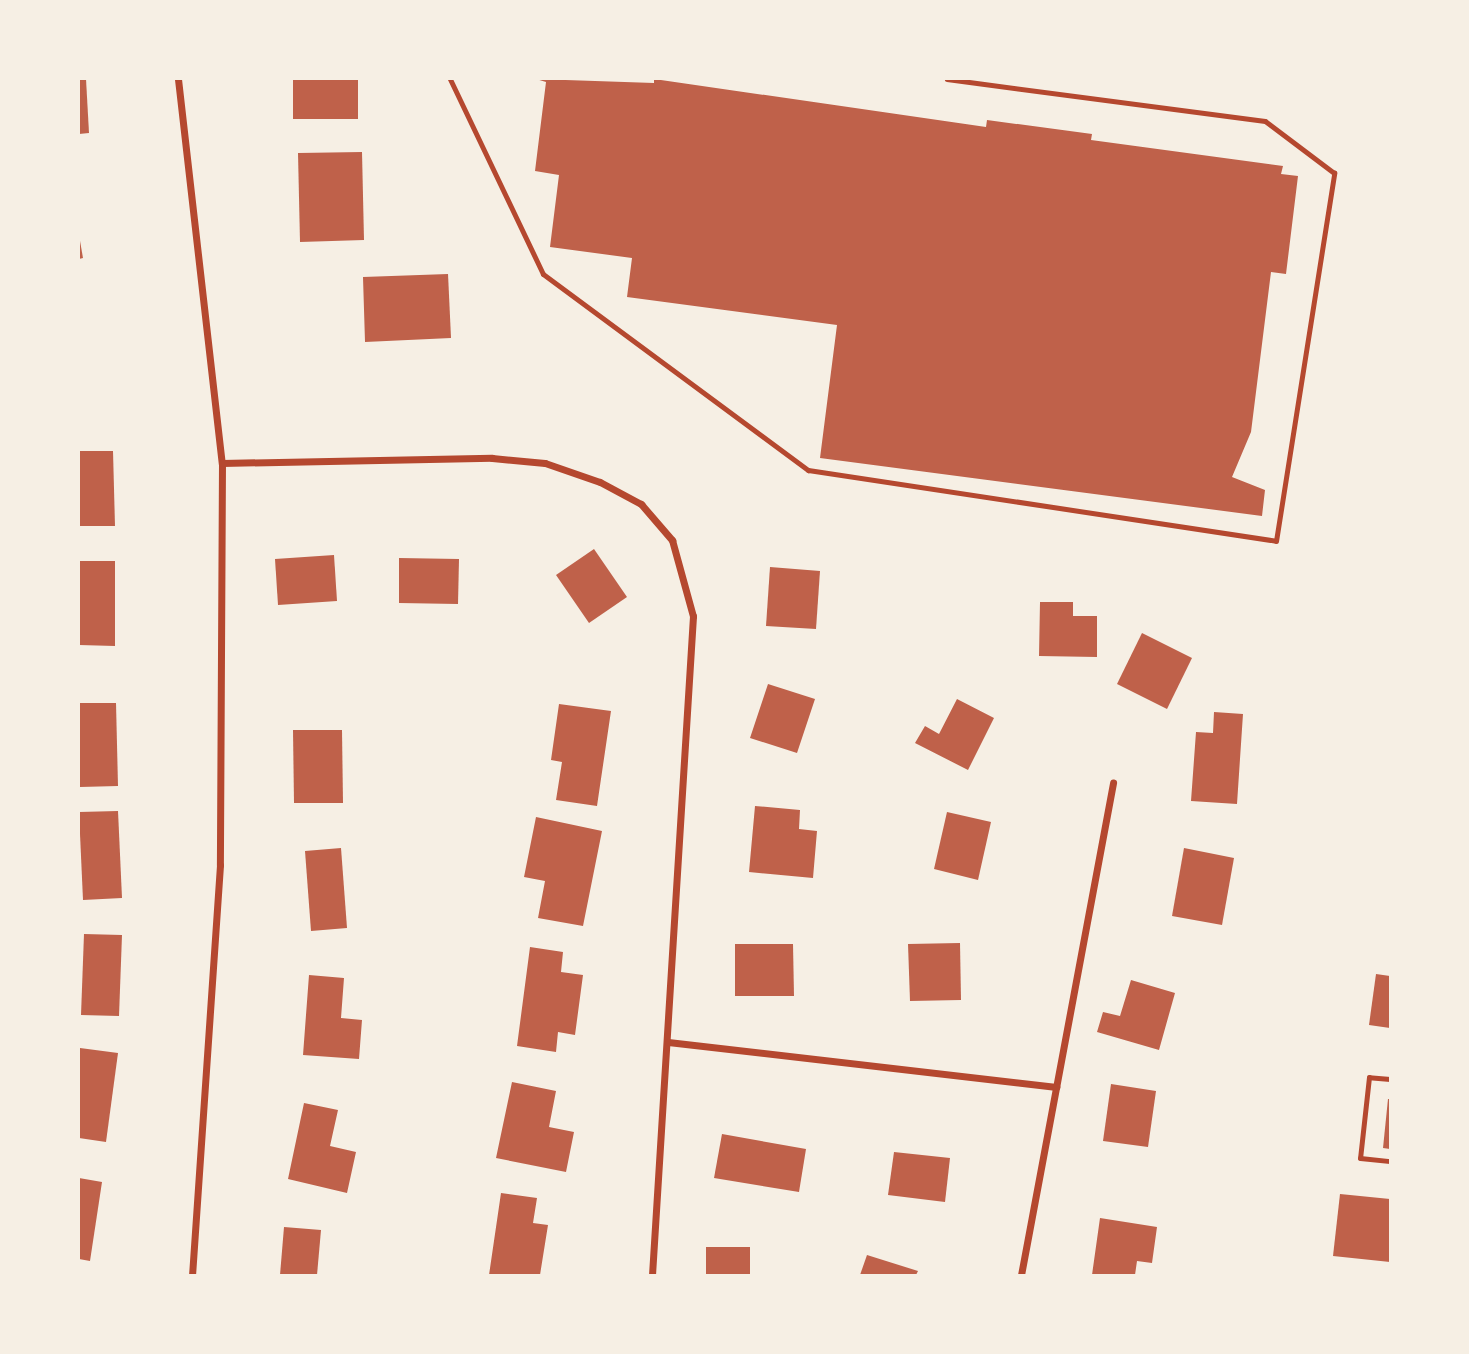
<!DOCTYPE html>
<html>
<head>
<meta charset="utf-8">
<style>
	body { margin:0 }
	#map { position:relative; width:1469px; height:1354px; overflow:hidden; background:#f6efe4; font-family:"Asap Condensed",sans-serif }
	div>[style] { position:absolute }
	.building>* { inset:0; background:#bf614a }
	.service>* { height:5px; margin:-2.5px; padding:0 2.5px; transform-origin:2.5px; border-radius:2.5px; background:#b5482f }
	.minor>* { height:7px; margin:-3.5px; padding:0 3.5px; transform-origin:3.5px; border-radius:3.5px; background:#b5482f }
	span { translate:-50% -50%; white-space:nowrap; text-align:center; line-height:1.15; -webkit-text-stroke:7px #f6efe4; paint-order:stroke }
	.frame { position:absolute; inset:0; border:80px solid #f6efe4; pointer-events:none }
</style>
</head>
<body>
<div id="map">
	<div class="building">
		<i style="clip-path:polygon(79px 79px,86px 79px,89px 133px,79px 134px)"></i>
		<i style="clip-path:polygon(293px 79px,358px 79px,358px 119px,293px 119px)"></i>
		<i style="clip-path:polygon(536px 79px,654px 83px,654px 79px,986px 127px,987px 120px,1092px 134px,1091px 140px,1283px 166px,1281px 174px,1298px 176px,1286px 274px,1271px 272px,1251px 432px,1232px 477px,1265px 490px,1262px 516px,820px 458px,837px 325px,627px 297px,632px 258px,550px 247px,559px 175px,535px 171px,546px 82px)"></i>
		<i style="clip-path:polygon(362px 152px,364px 240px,300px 242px,298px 153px)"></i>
		<i style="clip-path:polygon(79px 235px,83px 258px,79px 259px)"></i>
		<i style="clip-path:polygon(448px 274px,451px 338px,365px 342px,363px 277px)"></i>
		<i style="clip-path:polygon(79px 451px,113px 451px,115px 526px,79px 526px)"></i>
		<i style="clip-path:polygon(594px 549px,627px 597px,589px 623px,556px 575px)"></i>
		<i style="clip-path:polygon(334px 555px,337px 601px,278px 605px,275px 559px)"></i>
		<i style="clip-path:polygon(399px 558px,459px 559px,458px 604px,399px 603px)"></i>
		<i style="clip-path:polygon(79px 561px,115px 561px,115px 646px,79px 645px)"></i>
		<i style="clip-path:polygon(770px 567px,820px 571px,816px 629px,766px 626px)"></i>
		<i style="clip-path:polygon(1040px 602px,1073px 602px,1073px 616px,1097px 616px,1097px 657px,1039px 656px)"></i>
		<i style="clip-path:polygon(1142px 633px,1192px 658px,1167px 709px,1117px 684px)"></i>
		<i style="clip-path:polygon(768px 684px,815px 699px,797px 753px,750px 738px)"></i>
		<i style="clip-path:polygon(957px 699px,994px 718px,968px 770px,915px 743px,925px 726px,939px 734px)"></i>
		<i style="clip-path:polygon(79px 703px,116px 703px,118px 786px,80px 787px)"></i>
		<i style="clip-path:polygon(559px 704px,611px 711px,597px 806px,556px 800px,562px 762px,551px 760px)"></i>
		<i style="clip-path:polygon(1214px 712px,1243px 714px,1237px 804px,1191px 801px,1196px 732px,1213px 733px)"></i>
		<i style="clip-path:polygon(293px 730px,342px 730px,343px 803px,294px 803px)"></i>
		<i style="clip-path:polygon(755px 806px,800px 810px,799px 829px,817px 831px,813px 878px,749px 872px)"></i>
		<i style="clip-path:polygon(118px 811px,122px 898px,83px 900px,79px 812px)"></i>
		<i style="clip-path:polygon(947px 812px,991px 822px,978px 880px,934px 869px)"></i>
		<i style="clip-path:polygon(536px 817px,602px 831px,583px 926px,538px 918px,545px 881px,524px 877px)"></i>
		<i style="clip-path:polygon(341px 848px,347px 928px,311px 931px,305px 851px)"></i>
		<i style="clip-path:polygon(1184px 848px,1234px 858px,1222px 925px,1172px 916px)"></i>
		<i style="clip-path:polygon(84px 934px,122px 935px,119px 1016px,81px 1015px)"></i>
		<i style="clip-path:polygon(960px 943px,961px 1000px,910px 1001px,908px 944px)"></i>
		<i style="clip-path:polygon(735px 944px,793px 944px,794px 996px,735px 996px)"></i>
		<i style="clip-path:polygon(530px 947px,563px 952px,561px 972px,583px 975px,575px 1035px,558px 1032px,556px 1052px,517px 1046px)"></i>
		<i style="clip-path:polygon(1376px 974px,1390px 976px,1390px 1028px,1369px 1025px)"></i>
		<i style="clip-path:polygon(309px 975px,344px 978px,341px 1018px,362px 1020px,359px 1059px,303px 1055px)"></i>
		<i style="clip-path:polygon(1131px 980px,1175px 993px,1159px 1050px,1097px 1032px,1103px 1012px,1120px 1016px)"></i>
		<i style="clip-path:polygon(80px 1048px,118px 1053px,106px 1142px,79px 1138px)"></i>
		<i style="clip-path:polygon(512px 1082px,556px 1091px,549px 1127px,574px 1132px,566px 1172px,496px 1158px)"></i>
		<i style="clip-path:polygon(1111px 1084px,1156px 1091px,1148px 1147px,1103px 1141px)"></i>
		<i style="clip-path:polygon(1388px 1099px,1390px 1099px,1390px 1149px,1383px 1148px)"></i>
		<i style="clip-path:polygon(304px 1103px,338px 1110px,330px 1146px,356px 1152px,347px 1193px,288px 1179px)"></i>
		<i style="clip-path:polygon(722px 1134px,806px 1149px,799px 1192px,714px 1178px)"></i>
		<i style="clip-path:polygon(894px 1152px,950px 1158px,945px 1202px,888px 1195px)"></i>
		<i style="clip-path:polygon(79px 1178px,102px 1182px,90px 1261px,79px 1259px)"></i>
		<i style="clip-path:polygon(501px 1193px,537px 1198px,533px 1223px,548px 1225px,540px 1275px,489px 1275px)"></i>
		<i style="clip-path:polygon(1340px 1194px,1390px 1199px,1390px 1262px,1333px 1256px)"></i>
		<i style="clip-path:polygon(1100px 1218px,1157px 1227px,1152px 1263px,1137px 1261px,1135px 1275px,1092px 1275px)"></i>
		<i style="clip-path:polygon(284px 1227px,321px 1230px,317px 1275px,280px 1275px)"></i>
		<i style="clip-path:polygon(706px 1247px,750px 1247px,750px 1275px,706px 1275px)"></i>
		<i style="clip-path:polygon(867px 1255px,918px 1271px,916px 1275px,860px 1275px)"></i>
	</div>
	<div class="service">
		<i style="left:450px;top:79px;width:216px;rotate:64.5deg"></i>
		<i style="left:543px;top:274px;width:330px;rotate:36.5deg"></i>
		<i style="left:808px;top:470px;width:473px;rotate:8.6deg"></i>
		<i style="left:1276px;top:541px;width:373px;rotate:-81deg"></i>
		<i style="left:1334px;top:173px;width:86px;rotate:-143deg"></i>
		<i style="left:1265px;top:121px;width:321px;rotate:-172.5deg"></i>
		<i style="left:1390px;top:1079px;width:21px;rotate:-175deg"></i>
		<i style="left:1369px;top:1077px;width:81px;rotate:96.3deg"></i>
		<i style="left:1360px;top:1158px;width:30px;rotate:6deg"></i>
	</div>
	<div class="minor">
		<i style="left:178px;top:79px;width:387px;rotate:83.5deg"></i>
		<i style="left:222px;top:463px;width:402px;rotate:90.3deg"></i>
		<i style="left:220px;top:865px;width:411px;rotate:93.9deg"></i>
		<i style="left:222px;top:463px;width:270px;rotate:-1.1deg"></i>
		<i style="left:492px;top:458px;width:53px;rotate:5.4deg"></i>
		<i style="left:545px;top:463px;width:58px;rotate:19.1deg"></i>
		<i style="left:600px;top:482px;width:47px;rotate:28.2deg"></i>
		<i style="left:641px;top:504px;width:48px;rotate:49.3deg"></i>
		<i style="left:672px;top:540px;width:79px;rotate:74.6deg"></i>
		<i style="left:693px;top:616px;width:660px;rotate:93.56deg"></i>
		<i style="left:668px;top:1042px;width:391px;rotate:6.6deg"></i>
		<i style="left:1021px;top:1275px;width:501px;rotate:-79.41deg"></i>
	</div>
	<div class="frame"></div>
</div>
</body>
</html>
